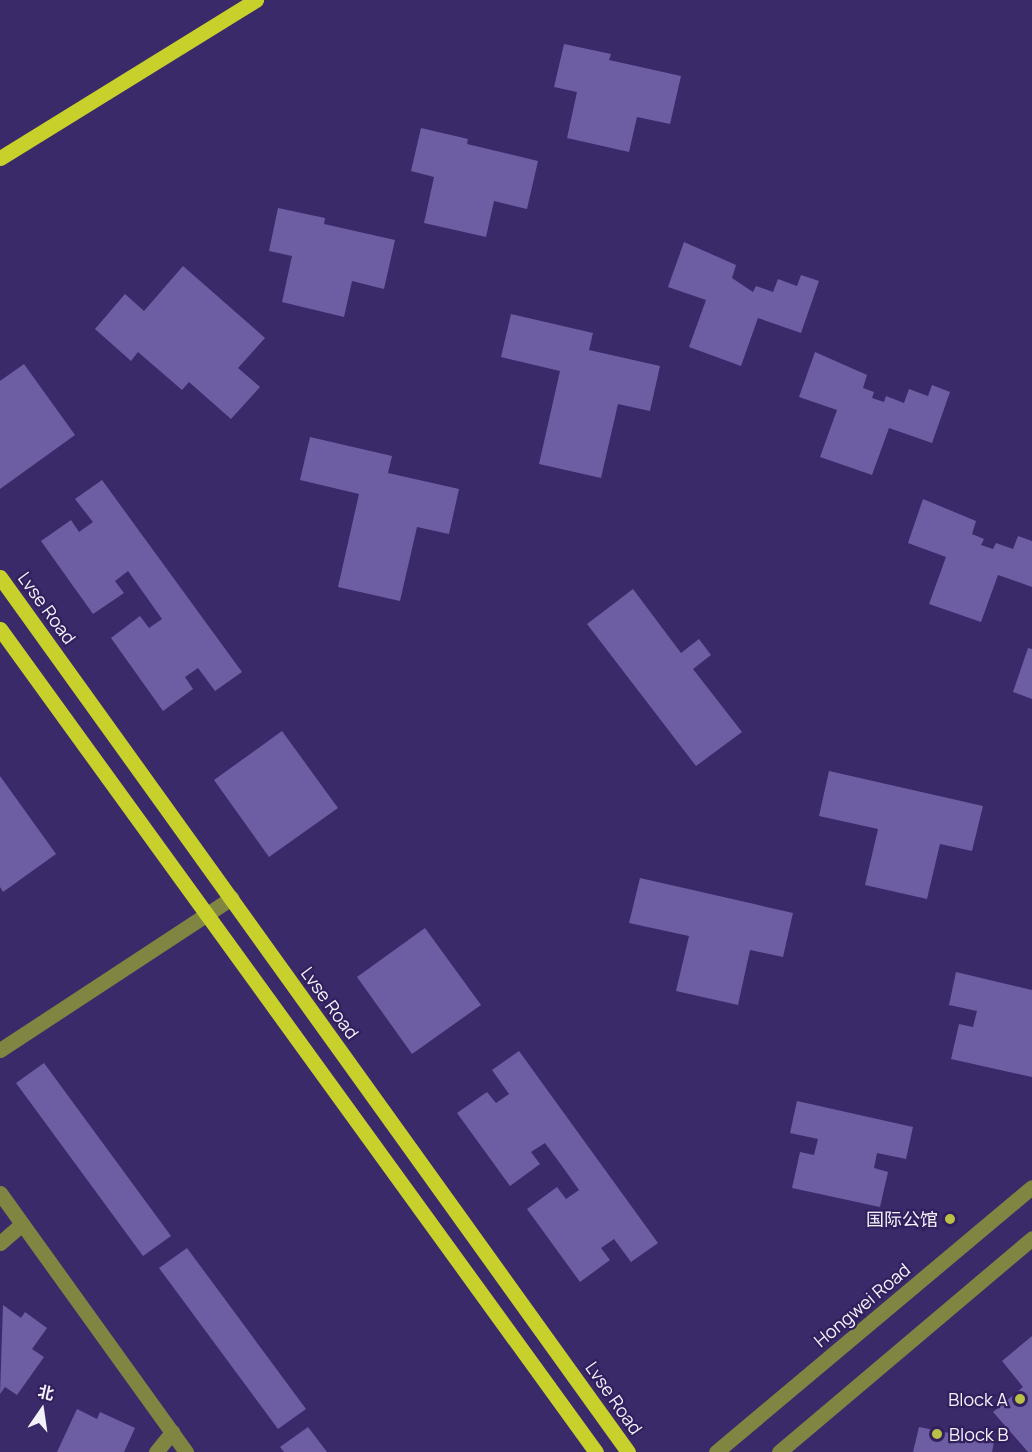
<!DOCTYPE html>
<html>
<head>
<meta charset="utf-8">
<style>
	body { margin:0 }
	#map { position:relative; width:1032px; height:1452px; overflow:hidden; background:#3b2a6a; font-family:Manrope,"Noto Sans SC",sans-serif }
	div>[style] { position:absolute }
	.building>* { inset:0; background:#6d5da2 }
	.minor>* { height:15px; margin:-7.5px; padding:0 7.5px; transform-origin:7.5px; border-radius:7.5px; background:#808541 }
	.major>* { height:15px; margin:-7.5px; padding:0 7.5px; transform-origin:7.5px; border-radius:7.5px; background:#c8d02b }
	.dots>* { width:16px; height:16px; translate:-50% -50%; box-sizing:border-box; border:3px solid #321f5e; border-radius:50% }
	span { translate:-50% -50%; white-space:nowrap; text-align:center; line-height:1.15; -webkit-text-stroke:4.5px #321f5e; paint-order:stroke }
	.street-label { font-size:18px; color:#f3f2fa }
	.poi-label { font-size:18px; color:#f3f2fa }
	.right { translate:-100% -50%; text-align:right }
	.left { translate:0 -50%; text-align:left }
	.north { position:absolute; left:12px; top:1380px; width:60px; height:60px; -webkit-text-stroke:4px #321f5e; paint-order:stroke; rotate:13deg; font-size:16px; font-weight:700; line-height:24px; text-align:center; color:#f3f2fa }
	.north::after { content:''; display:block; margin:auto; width:21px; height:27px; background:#f3f2fa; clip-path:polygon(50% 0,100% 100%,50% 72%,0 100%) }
</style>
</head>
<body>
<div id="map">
	<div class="building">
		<i style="clip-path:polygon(564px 44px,611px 54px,609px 60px,681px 76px,670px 124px,637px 117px,629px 152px,567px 138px,577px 92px,554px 87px)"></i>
		<i style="clip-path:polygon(421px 128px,468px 139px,467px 144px,538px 161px,527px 209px,494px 201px,486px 237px,424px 223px,434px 177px,411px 171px)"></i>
		<i style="clip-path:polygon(278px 208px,325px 218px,324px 224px,395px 240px,384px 289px,352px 281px,344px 317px,282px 302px,292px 256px,269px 251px)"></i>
		<i style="clip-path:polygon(684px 242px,736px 265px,732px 278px,753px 292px,756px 286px,773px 292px,778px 279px,797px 286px,801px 275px,819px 281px,801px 333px,758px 318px,741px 366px,689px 347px,706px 300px,668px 287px)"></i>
		<i style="clip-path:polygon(183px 266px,265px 338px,238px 368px,260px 387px,231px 419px,189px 382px,182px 390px,138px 352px,131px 361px,95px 329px,125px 294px,144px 311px)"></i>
		<i style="clip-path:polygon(511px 314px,593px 333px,589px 350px,660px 366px,650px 411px,618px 404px,601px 478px,539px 464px,560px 371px,501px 357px)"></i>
		<i style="clip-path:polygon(815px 352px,867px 375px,863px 388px,874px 392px,872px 398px,884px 402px,886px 396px,904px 403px,909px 389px,928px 396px,932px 385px,950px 392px,932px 443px,889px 428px,872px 475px,820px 457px,837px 410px,799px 397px)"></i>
		<i style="clip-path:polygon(24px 364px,75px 435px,0 489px,0 381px)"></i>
		<i style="clip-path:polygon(310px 437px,392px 456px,388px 473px,459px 489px,449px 534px,417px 527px,400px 601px,338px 587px,359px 494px,300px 480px)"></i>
		<i style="clip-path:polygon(102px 480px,242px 672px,215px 691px,198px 668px,185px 677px,193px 689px,163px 711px,111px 638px,140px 616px,149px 628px,162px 619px,128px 571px,115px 581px,124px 593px,93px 614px,41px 541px,71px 520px,79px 532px,93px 522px,75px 499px)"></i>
		<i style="clip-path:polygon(923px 499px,976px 521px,972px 534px,984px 539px,981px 545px,993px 549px,996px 543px,1013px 549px,1018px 536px,1032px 541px,1032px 587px,998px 575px,981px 622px,929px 604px,946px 557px,908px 543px)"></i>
		<i style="clip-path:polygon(633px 589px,681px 653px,699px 639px,711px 655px,693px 669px,742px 732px,696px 766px,587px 624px)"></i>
		<i style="clip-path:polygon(1028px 648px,1032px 649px,1032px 699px,1013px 692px)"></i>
		<i style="clip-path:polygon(282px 731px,338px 808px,269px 857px,214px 780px)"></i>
		<i style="clip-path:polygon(829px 771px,983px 806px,972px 851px,940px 844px,927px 899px,865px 885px,878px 829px,819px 816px)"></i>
		<i style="clip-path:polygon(0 776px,56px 854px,3px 892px,0 887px)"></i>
		<i style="clip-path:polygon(640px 878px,793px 913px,783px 957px,750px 950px,738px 1005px,676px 991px,689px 936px,629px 923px)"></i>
		<i style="clip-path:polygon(425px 928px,481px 1005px,412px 1054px,357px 977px)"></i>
		<i style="clip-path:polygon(956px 972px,1032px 990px,1032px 1077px,951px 1059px,959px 1024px,973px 1027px,977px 1011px,949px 1005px)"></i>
		<i style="clip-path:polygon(519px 1051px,658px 1243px,631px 1262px,614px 1239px,601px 1248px,610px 1260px,580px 1282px,527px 1209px,557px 1187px,566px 1199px,579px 1190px,562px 1166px,545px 1143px,531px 1152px,540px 1164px,510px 1186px,457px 1113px,487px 1092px,496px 1103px,509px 1094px,492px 1070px)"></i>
		<i style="clip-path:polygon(44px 1063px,171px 1236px,143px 1256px,16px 1083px)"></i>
		<i style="clip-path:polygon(797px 1101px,913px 1127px,906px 1159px,877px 1153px,874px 1168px,888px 1172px,880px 1207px,792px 1188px,800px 1152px,814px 1155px,818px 1139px,790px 1133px)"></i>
		<i style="clip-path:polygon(187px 1248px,306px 1409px,278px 1429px,159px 1268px)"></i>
		<i style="clip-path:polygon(3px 1305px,21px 1318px,25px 1312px,47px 1328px,32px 1349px,44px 1357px,17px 1395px,5px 1387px,0 1394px)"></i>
		<i style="clip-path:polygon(1032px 1336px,1032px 1452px,1028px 1452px,993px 1412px,1023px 1387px,1002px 1361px)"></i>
		<i style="clip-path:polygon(77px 1409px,97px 1419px,100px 1412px,135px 1428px,124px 1452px,57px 1452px)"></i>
		<i style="clip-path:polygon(308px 1427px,327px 1452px,284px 1452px,280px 1447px)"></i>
		<i style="clip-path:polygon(919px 1427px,994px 1442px,992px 1452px,913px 1452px)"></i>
	</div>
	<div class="minor">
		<i style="left:0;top:1050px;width:277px;rotate:-33.3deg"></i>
		<i style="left:0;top:1193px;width:319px;rotate:54.3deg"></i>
		<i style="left:0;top:1243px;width:29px;rotate:-41deg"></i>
		<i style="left:156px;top:1452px;width:26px;rotate:-51deg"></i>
		<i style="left:716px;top:1452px;width:412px;rotate:-40deg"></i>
		<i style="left:779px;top:1452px;width:331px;rotate:-40.2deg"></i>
	</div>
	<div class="major">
		<i style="left:0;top:158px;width:301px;rotate:-31.7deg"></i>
		<i style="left:0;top:577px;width:1077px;rotate:54.33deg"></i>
		<i style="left:0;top:629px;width:1016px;rotate:54.09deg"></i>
	</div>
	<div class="dots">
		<i style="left:950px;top:1219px;background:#b9c046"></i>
		<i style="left:1020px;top:1399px;background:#b9c046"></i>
		<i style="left:937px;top:1434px;background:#b9c046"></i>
	</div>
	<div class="street-label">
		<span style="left:47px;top:608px;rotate:54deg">Lvse Road</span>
		<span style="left:330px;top:1003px;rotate:54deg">Lvse Road</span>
		<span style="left:862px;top:1305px;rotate:-40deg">Hongwei Road</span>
		<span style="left:614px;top:1398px;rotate:55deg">Lvse Road</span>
	</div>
	<div class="poi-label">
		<span class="right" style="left:938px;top:1219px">国际公馆</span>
		<span class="right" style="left:1008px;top:1399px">Block A</span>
		<span class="left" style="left:949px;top:1434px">Block B</span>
	</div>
	<div class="north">北</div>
</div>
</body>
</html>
